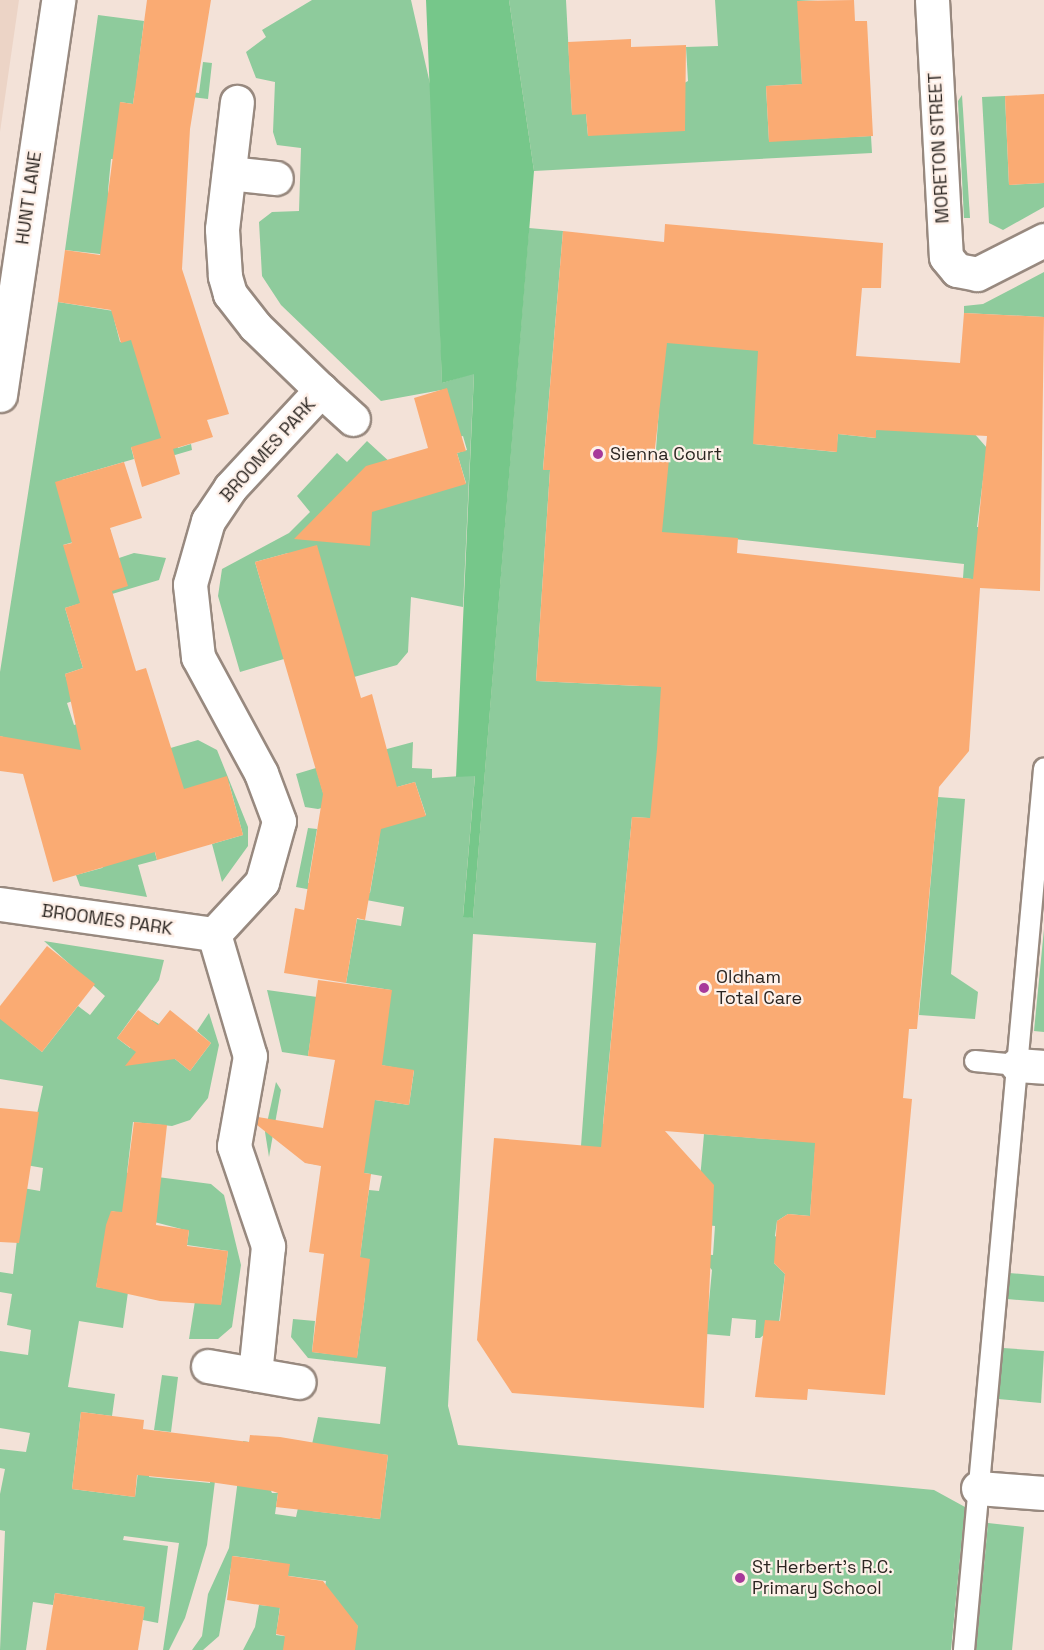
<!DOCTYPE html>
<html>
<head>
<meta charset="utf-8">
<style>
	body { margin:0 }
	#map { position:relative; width:1044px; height:1650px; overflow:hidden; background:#f3e2d8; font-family:"Space Grotesk",sans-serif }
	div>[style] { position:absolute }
	.built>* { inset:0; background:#ecd4c6 }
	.green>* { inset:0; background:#8ecb9c }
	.forest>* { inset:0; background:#76c78a }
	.building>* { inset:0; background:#faab73 }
	.roads { filter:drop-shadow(2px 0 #98897f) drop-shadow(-2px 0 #98897f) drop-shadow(0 2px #98897f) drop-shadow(0 -2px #98897f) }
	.service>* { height:20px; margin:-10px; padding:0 10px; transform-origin:10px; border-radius:10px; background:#fff }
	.minor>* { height:33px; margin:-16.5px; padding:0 16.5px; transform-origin:16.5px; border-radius:16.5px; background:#fff }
	.tertiary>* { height:33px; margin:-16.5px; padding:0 16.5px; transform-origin:16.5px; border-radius:16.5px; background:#fff }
	.dots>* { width:16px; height:16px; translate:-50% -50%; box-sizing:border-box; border:3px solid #fef0e8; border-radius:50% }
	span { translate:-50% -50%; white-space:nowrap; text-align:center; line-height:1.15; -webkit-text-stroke:4.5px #fef0e8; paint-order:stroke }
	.street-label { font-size:18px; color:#2b2521 }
	.poi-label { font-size:18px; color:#2b2521 }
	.left { translate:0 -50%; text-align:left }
</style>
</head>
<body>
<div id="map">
	<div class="built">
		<i style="clip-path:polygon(0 0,19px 0,0 132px)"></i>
	</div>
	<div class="green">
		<i style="clip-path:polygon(evenodd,312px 0,411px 0,433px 97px,442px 383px,474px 373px,463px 607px,411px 597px,408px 652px,397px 665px,354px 677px,284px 659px,240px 672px,218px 596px,222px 569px,289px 533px,310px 512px,297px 496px,337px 453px,347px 462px,367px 441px,392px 464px,466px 483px,457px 453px,467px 450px,463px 436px,451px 439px,447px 389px,381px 401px,281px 305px,262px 276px,259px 222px,272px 212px,299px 211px,301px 148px,277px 145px,273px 132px,275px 82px,256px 78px,246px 52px,266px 37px,262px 30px,312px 0,288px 553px,296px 582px,314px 601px,270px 613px,255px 562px,288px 553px)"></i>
		<i style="clip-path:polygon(509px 0,566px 0,572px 114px,586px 114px,588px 136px,688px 81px,686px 47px,718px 46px,715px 0,818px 0,798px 1px,802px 84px,766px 86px,769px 141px,871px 136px,872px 153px,534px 171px)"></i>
		<i style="clip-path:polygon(98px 15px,144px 21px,136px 86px,199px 93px,203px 62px,212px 63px,208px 99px,135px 90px,133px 104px,120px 102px,126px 160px,111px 159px,108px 191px,117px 256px,65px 250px)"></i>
		<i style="clip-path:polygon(962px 95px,970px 218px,964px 218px,958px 101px)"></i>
		<i style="clip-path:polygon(1005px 96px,1009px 185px,1044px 183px,1044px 207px,1003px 230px,989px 223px,982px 97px)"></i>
		<i style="clip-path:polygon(evenodd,529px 228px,563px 231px,543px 469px,550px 470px,536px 681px,639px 686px,664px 338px,778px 347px,754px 444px,836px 452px,838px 434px,875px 438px,877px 425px,973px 432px,987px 448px,977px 527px,982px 527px,980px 580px,963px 578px,964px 564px,697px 535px,696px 821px,632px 817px,603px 1124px,644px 1152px,581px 1146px,596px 943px,473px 934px,448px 1406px,458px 1445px,934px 1490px,965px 1507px,951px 1650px,243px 1650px,255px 1627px,259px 1605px,280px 1607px,276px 1635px,351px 1645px,358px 1626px,341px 1619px,338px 1600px,323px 1598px,326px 1581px,268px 1573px,270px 1561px,233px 1556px,219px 1636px,203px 1650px,192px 1650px,202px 1636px,208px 1594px,229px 1548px,243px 1441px,249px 1442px,272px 1493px,278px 1493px,275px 1514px,296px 1517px,318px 1417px,380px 1424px,386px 1367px,308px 1358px,291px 1337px,293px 1319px,315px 1321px,312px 1352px,357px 1357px,365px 1296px,360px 1257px,364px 1225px,369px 1190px,379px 1191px,382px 1176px,307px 1163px,309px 1150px,375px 1100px,409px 1105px,414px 1071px,381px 1065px,316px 1002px,308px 1056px,282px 1052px,267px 990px,389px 1007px,391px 990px,346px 983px,357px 919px,401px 926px,404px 907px,296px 887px,308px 828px,317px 829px,308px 883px,370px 893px,379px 840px,354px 836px,426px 815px,415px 782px,318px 809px,305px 807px,296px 774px,316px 768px,324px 796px,387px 749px,413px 742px,412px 768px,432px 769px,432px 778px,475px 775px,463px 916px,473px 918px,529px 228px,320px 1447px,388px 1455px,380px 1519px,312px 1511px,320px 1447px)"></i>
		<i style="clip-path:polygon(1044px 272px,1044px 317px,964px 313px,964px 306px,983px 304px)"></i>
		<i style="clip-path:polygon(58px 302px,132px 314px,114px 319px,120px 342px,148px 335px,178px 448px,191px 444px,192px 450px,175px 455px,131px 447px,134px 459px,62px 480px,111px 531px,63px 545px,119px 558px,134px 553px,166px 558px,159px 580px,65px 608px,83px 668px,65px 674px,71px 694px,84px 697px,67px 703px,74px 725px,94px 719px,143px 756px,198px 740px,217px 750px,248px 827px,248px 846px,222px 882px,212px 844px,243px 835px,229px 783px,209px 798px,0 736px,0 672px)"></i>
		<i style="clip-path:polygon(938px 797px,965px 799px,951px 974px,978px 992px,975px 1019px,919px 1015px)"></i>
		<i style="clip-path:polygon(147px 824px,157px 860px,138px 865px,147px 897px,80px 886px,76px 875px,102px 868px)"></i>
		<i style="clip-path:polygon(1044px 929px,1044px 1032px,1034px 1031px)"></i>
		<i style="clip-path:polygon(44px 941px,164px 960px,159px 980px,117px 1038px,130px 1048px,152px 1020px,159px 1024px,165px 1051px,190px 1071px,211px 1043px,197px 1031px,209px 1013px,219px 1045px,208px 1098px,190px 1120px,172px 1126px,133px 1122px,127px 1173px,211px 1184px,224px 1195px,241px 1265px,232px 1327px,218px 1339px,189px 1339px,195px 1301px,221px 1304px,228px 1251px,187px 1245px,189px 1231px,112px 1211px,96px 1287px,128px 1292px,123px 1328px,79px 1321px,68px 1387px,115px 1394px,112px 1416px,81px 1412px,72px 1489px,135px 1497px,143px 1430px,152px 1450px,149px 1477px,210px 1483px,213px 1456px,218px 1457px,207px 1545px,185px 1618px,169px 1650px,163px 1650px,179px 1543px,124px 1536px,123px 1540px,168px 1546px,158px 1623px,143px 1620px,144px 1607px,55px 1593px,53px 1605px,33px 1602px,26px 1650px,0 1650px,5px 1531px,0 1530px,0 1494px,5px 1469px,0 1468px,0 1449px,26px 1452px,30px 1433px,0 1428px,0 1351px,28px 1355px,31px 1330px,7px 1325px,12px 1294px,0 1292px,0 1272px,13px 1274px,23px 1188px,40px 1191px,43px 1168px,26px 1165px,43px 1086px,0 1079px,0 1018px,42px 1052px,78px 1006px,90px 1015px,105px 996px)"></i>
		<i style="clip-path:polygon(276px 1082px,281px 1090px,269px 1157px,265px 1132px)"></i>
		<i style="clip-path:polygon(820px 1086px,810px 1216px,788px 1214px,777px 1221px,775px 1236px,784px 1242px,774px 1263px,785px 1274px,779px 1323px,760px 1338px,755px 1338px,756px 1320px,732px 1318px,730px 1336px,706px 1334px,712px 1270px,698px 1254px,713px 1255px,715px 1226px,696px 1224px,704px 1134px,780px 1140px,784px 1088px)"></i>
		<i style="clip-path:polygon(1009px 1273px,1044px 1276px,1044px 1302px,1007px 1299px)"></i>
		<i style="clip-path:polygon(1003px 1348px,1044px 1351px,1041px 1403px,998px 1399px)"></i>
		<i style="clip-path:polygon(162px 1375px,178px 1377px,171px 1432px,154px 1430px)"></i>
		<i style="clip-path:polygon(988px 1523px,1024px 1527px,1012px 1650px,976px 1650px)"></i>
	</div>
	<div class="forest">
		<i style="clip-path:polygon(426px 0,509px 0,534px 171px,473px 918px,463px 917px,475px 776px,456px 777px,474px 374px,442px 383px)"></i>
	</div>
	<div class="building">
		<i style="clip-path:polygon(147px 0,211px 0,190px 129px,182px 269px,229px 414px,207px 420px,213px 437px,173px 449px,180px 474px,142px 487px,131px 447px,161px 438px,131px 340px,121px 343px,111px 310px,58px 302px,65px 250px,100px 255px,120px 102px,133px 104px)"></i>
		<i style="clip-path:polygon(854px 0,855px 21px,867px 21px,873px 136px,769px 142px,766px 86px,802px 84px,797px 1px)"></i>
		<i style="clip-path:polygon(631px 39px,631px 47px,686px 45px,685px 131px,588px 136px,586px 114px,572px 115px,568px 42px)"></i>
		<i style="clip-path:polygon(1044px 94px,1044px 183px,1009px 185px,1005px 96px)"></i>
		<i style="clip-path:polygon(evenodd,665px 224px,883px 243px,881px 288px,862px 288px,856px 356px,960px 363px,964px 313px,1044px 317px,1040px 591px,980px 588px,969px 751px,939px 787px,917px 1029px,909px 1029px,906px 1064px,903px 1098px,912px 1099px,885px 1395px,808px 1389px,807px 1400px,755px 1397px,765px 1320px,780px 1321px,785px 1274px,774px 1263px,777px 1221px,788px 1214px,810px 1216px,815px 1143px,665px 1131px,714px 1185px,704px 1408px,512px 1393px,477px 1340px,494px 1138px,601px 1147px,632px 817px,650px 818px,657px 749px,661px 687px,536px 681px,550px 470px,543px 470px,563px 231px,664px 242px,665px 224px,667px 343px,758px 351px,753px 444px,837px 452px,838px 434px,876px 438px,876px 430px,987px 436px,973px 579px,737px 553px,738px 538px,662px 532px,669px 459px,654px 457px,667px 343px)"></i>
		<i style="clip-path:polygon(447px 388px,466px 451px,457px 453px,466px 484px,372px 512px,370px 546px,294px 539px,366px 466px,428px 448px,414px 398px)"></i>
		<i style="clip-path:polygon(124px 462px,142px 518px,110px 528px,128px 586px,112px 591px,136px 671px,146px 668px,184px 789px,227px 776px,243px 835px,157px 860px,155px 852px,53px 882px,23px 774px,0 771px,0 736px,81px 750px,65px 674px,83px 668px,65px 608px,80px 603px,63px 545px,72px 543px,55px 482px)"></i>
		<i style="clip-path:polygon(317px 545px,361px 698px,372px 694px,397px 787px,415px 782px,426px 816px,381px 829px,365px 920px,357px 918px,346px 983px,284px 973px,295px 908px,304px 910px,323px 794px,255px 562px)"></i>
		<i style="clip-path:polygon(47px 946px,95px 984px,42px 1052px,0 1019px,0 1006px)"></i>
		<i style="clip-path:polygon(318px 980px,392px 990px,382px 1065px,414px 1070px,409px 1105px,375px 1100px,364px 1173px,371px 1174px,360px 1257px,370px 1259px,357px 1358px,312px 1352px,324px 1254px,309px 1252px,321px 1166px,305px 1163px,257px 1125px,258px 1117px,323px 1128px,335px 1060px,308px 1056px)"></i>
		<i style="clip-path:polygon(138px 1010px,158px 1025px,170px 1010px,211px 1043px,190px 1071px,175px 1059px,125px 1066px,136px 1052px,117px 1038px)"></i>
		<i style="clip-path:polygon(0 1108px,39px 1112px,19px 1243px,0 1242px)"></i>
		<i style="clip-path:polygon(134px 1122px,167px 1125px,156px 1225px,189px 1230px,187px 1246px,228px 1251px,221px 1305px,160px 1301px,96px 1287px,106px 1225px,111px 1211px,122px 1212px)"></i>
		<i style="clip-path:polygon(81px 1412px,144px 1420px,143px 1429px,249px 1442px,250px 1435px,280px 1437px,388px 1455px,380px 1519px,276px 1507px,278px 1493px,272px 1491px,210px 1482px,137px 1475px,135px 1497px,72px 1489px)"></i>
		<i style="clip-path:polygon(232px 1556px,290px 1564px,288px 1576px,323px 1581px,358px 1626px,355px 1650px,283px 1650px,285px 1636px,276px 1634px,280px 1608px,227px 1600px)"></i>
		<i style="clip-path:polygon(55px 1593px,145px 1607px,138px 1650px,46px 1650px)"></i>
	</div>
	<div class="roads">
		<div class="service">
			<i style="left:975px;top:1061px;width:42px;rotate:5.4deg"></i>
			<i style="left:964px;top:1650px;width:885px;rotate:-84.81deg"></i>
		</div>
		<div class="minor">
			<i style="left:932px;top:0;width:257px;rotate:86.9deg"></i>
			<i style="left:946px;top:257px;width:17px;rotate:50deg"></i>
			<i style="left:957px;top:270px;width:20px;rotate:11deg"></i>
			<i style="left:977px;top:274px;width:75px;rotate:-26.9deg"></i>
			<i style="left:229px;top:173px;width:47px;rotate:6.1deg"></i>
			<i style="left:321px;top:390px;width:43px;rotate:42.2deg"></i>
			<i style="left:0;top:904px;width:216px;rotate:8deg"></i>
			<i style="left:214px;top:934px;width:71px;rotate:-47.3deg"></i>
			<i style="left:262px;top:882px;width:63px;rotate:-74.4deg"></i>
			<i style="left:279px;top:821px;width:51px;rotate:-110.6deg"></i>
			<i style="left:261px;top:773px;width:132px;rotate:-118.5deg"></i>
			<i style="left:198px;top:657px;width:73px;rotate:-96.3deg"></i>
			<i style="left:190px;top:584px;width:66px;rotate:-74.1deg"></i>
			<i style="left:208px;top:521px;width:40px;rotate:-56deg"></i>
			<i style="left:230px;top:488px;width:134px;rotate:-47.1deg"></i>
			<i style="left:321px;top:390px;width:92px;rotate:-135.9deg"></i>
			<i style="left:255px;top:326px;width:41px;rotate:-128deg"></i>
			<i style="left:230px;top:294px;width:19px;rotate:-106deg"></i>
			<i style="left:225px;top:276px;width:47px;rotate:-93.7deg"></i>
			<i style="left:222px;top:229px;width:128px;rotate:-83.3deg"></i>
			<i style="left:214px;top:934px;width:127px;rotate:73.6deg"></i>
			<i style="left:250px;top:1056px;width:91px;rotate:100.1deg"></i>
			<i style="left:234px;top:1146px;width:106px;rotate:71.2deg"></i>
			<i style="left:268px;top:1246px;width:129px;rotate:95.8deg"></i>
			<i style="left:1017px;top:1065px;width:27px;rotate:4deg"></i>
			<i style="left:208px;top:1366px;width:92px;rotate:10deg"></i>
			<i style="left:978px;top:1488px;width:66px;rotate:4.3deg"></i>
		</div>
		<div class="tertiary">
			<i style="left:0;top:395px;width:399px;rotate:-81.6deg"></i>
		</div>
	</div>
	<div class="dots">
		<i style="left:598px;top:454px;background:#a73a9a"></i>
		<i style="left:704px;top:988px;background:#a73a9a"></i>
		<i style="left:740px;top:1578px;background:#a73a9a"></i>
	</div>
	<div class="street-label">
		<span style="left:939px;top:148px;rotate:-93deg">MORETON STREET</span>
		<span style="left:29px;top:198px;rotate:-82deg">HUNT LANE</span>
		<span style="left:268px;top:450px;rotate:-48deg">BROOMES PARK</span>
		<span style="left:107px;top:920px;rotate:8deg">BROOMES PARK</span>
	</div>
	<div class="poi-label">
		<span class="left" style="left:610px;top:454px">Sienna Court</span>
		<span class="left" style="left:716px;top:988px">Oldham<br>Total Care</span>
		<span class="left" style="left:752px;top:1578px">St Herbert's R.C.<br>Primary School</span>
	</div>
</div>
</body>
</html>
